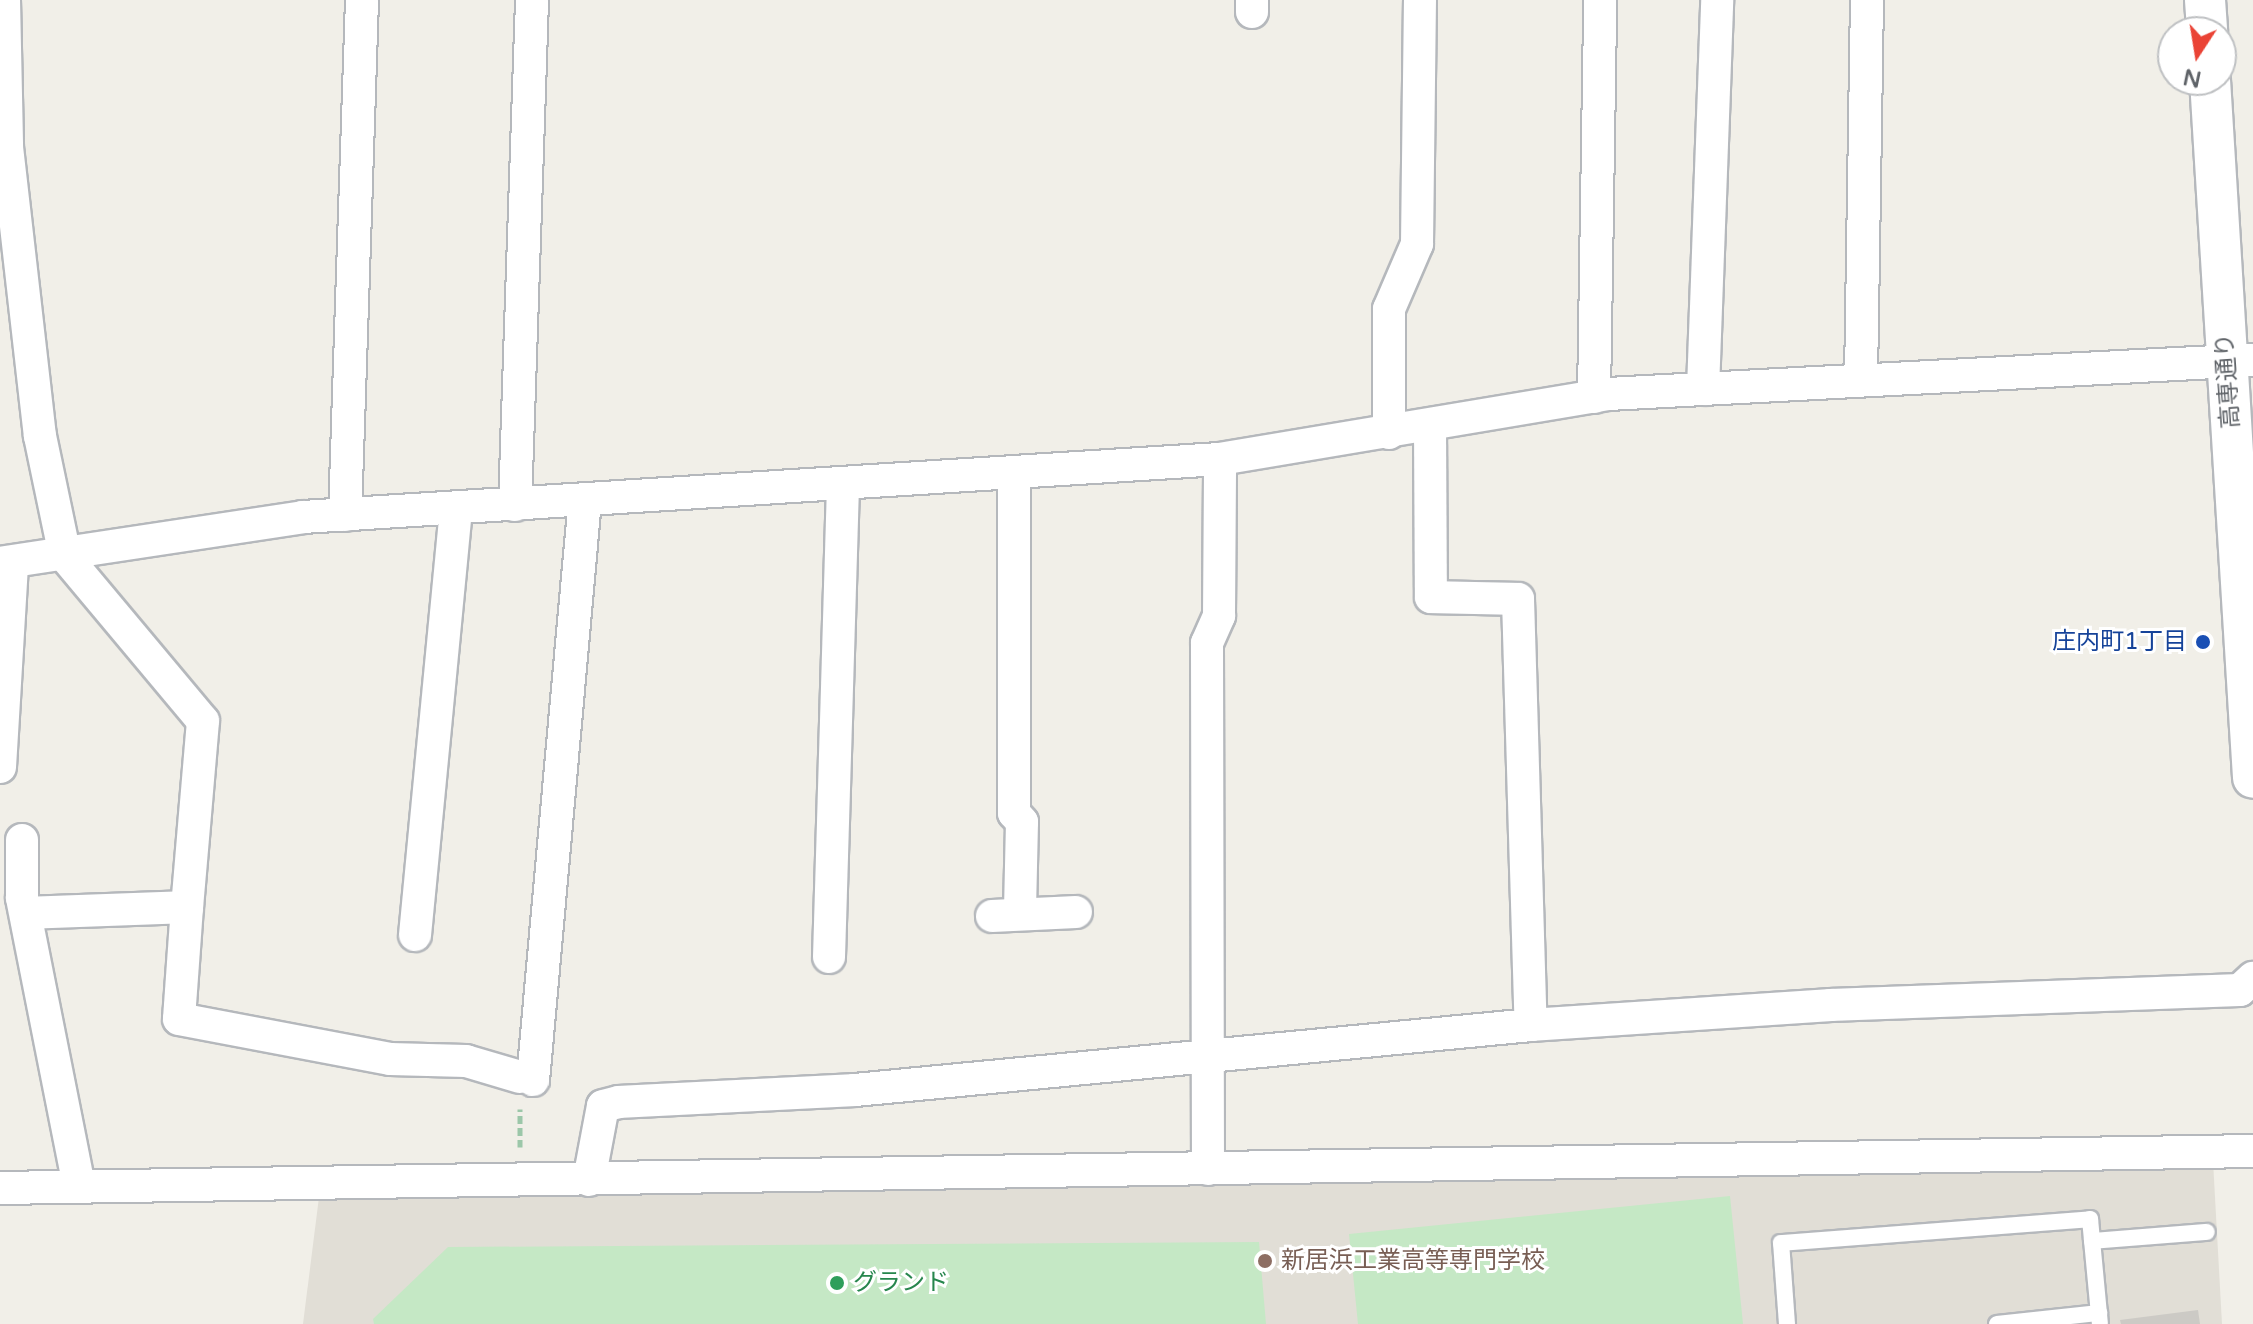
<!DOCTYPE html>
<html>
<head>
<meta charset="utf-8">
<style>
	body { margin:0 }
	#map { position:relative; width:2253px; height:1324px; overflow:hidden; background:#f1efe8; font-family:"Varela Round","Noto Sans JP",sans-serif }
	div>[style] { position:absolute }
	.education>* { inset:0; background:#e1ded6 }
	.green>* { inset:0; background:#c5e8c5 }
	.building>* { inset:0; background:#cccac5 }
	.path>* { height:5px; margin-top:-2.5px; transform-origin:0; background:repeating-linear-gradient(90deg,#9cc7a9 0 8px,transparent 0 12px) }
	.roads { filter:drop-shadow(2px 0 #b5b8bc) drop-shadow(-2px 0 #b5b8bc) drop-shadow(0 2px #b5b8bc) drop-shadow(0 -2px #b5b8bc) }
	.service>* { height:16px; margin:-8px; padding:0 8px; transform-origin:8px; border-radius:8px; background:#fff }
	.minor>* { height:32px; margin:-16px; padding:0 16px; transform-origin:16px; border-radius:16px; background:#fff }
	.tertiary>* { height:40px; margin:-20px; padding:0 20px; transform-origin:20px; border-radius:20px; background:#fff }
	.dots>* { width:22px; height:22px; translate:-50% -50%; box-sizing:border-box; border:4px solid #fff; border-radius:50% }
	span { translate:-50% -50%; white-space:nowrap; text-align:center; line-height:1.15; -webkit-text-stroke:6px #fff; paint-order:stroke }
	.street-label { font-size:24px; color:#5f6368 }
	.transit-label { font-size:24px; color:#164399 }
	.right { translate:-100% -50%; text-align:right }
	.education-label { font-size:24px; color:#785e54 }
	.left { translate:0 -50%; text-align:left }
	.leisure-label { font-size:24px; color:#27864d }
	.north { position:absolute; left:2157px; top:16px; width:80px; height:80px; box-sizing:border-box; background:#fff; border:2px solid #bfc1c3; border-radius:50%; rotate:192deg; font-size:22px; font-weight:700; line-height:32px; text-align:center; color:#5f6368 }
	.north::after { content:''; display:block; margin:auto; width:28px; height:36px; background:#ea4335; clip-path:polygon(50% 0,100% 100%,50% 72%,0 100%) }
</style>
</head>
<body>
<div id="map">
	<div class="education">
		<i style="clip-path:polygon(2213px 1161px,2222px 1324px,303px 1324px,319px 1197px)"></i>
	</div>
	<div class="green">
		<i style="clip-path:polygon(1730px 1196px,1743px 1324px,1358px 1324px,1349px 1234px)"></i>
		<i style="clip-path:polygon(1259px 1242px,1266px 1324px,374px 1324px,373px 1319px,448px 1247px)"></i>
	</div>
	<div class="building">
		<i style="clip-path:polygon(2198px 1310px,2200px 1324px,2121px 1324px,2120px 1320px)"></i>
	</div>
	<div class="path">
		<i style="left:520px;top:1147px;width:38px;rotate:-90deg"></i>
	</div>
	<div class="roads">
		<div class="service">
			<i style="left:2092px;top:1241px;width:115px;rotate:-4.5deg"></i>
			<i style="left:1787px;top:1324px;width:81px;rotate:-94.2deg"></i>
			<i style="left:1781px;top:1243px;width:310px;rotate:-4.4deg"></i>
			<i style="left:2090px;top:1219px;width:105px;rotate:84.6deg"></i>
			<i style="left:1997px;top:1324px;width:103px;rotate:-6.2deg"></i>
		</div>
		<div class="minor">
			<i style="left:4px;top:0;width:147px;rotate:88.8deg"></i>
			<i style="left:7px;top:147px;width:291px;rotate:83.5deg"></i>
			<i style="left:40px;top:436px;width:123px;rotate:78.2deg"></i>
			<i style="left:65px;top:556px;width:215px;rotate:50.1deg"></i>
			<i style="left:203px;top:721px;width:187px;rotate:94.9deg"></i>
			<i style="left:187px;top:907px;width:161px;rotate:177.9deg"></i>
			<i style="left:1252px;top:0;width:12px;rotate:90deg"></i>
			<i style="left:1861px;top:380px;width:380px;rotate:-89.1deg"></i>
			<i style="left:1703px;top:389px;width:389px;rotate:-87.9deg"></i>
			<i style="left:1594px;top:397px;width:397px;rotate:-89.1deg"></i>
			<i style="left:1430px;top:426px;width:171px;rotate:89.7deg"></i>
			<i style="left:1431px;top:597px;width:87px;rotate:1.3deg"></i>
			<i style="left:1518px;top:599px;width:426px;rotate:88.3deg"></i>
			<i style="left:1389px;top:433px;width:124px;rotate:-90deg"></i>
			<i style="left:1389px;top:309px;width:71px;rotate:-66.7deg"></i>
			<i style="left:1417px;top:244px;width:244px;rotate:-89.3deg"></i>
			<i style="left:1014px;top:475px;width:338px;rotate:90deg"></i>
			<i style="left:1014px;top:813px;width:12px;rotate:48deg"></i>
			<i style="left:1022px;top:822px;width:90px;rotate:91.3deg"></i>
			<i style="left:515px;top:505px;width:505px;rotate:-88.07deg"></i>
			<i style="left:345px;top:515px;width:515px;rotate:-88.11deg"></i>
			<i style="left:0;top:563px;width:306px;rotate:-8.6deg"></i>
			<i style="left:303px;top:517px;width:919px;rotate:-3.62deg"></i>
			<i style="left:1220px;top:459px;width:393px;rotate:-9.5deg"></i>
			<i style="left:1608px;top:394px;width:646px;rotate:-3.02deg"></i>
			<i style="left:0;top:767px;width:205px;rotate:-86.6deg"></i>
			<i style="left:22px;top:840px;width:58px;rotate:90deg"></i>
			<i style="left:22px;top:898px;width:293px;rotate:78.8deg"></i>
			<i style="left:187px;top:907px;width:112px;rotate:94.1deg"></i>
			<i style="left:179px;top:1019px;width:215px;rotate:10.7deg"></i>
			<i style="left:390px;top:1059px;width:76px;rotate:1.5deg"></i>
			<i style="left:466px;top:1061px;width:56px;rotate:16.5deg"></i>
			<i style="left:992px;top:916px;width:84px;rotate:-2.7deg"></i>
			<i style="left:415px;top:935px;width:429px;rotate:-84.5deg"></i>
			<i style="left:829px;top:957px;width:470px;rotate:-88.3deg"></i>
			<i style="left:533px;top:1080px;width:582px;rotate:-84.88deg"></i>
			<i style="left:1208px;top:1169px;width:526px;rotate:-90.11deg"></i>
			<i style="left:1207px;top:643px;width:30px;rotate:-66deg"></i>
			<i style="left:1219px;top:616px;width:157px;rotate:-89.6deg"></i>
			<i style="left:589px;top:1180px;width:75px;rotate:-79.3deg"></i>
			<i style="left:603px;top:1106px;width:16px;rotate:-14deg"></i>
			<i style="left:619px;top:1102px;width:236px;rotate:-2.9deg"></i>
			<i style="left:855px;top:1090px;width:679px;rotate:-5.49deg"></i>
			<i style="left:1531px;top:1025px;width:300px;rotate:-3.8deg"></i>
			<i style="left:1830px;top:1005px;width:410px;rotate:-2.1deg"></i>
			<i style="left:2240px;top:990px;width:18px;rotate:-43deg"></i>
			<i style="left:0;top:1188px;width:2253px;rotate:-0.94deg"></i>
		</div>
		<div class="tertiary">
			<i style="left:2205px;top:0;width:32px;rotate:86deg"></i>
			<i style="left:2210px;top:80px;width:699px;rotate:86.47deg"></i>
		</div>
	</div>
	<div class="dots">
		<i style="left:2203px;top:642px;background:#1a4fb4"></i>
		<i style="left:1265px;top:1261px;background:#8d6e63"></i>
		<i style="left:837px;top:1283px;background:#2e9e5b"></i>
	</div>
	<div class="street-label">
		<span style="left:2228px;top:381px;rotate:-94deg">高専通り</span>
	</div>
	<div class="transit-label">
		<span class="right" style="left:2187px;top:642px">庄内町1丁目</span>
	</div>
	<div class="education-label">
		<span class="left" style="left:1281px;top:1261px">新居浜工業高等専門学校</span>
	</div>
	<div class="leisure-label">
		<span class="left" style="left:853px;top:1283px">グランド</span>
	</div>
	<div class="north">N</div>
</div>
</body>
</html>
